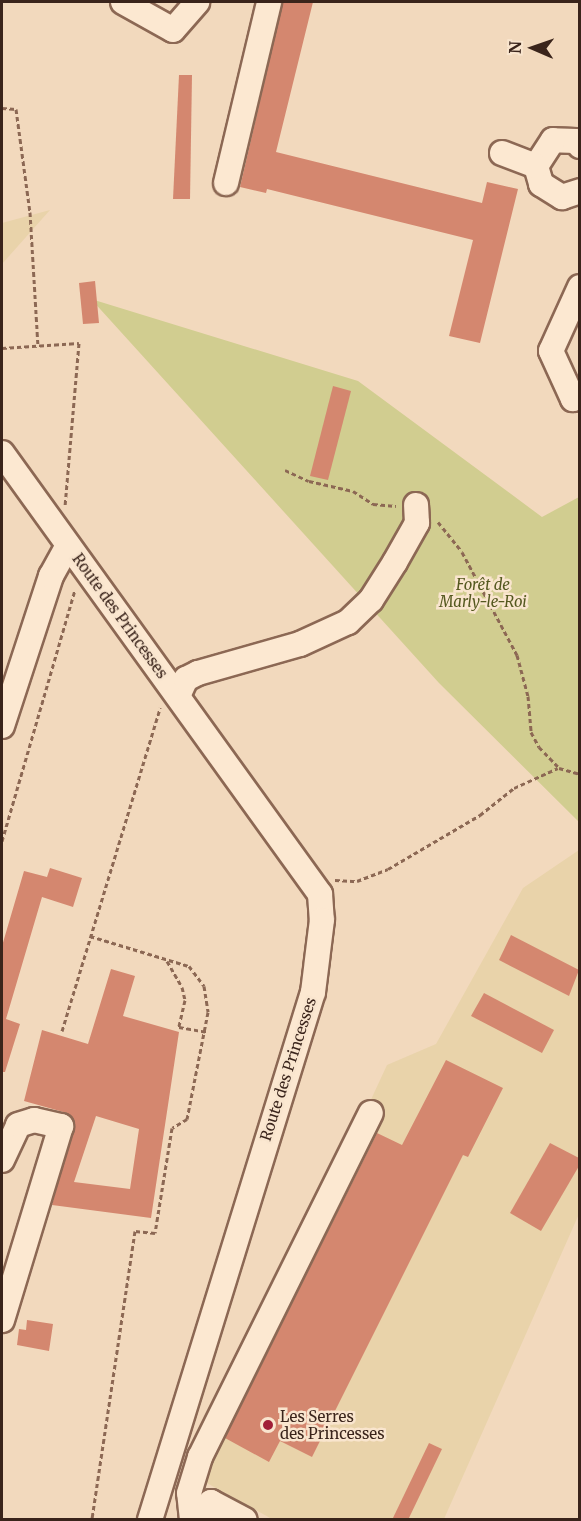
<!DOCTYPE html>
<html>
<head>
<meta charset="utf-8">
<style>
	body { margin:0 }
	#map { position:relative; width:581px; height:1521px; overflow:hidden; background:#f2d9bd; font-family:Merriweather,serif }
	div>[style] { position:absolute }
	.farmland>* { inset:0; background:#e9d3aa }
	.green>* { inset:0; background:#d1cd90 }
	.building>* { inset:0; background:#d4876f }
	.path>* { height:3px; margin-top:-1.5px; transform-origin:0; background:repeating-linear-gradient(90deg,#8c6854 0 4.5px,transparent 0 7.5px) }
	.roads { filter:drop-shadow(2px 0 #8c6854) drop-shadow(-2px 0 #8c6854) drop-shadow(0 2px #8c6854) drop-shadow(0 -2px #8c6854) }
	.minor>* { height:24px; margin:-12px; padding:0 12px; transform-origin:12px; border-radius:12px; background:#fce8d1 }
	.dots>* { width:16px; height:16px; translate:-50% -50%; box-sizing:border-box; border:3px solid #f9e5ce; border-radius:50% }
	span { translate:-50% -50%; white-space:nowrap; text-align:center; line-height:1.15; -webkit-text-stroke:5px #f9e5ce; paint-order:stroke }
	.park-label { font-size:15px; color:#54581f; font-style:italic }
	.street-label { font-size:15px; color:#3a241b }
	.poi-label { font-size:15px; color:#3a241b }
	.left { translate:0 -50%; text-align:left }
	.frame { position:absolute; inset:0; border:3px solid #3a241b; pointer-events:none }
	.north { position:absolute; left:503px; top:18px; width:60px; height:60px; -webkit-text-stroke:4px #f9e5ce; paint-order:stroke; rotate:272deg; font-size:16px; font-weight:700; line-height:24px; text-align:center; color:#3a241b }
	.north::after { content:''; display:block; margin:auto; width:21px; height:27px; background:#3a241b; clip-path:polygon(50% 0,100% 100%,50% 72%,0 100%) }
</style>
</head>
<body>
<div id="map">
	<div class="farmland">
		<i style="clip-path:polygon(50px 210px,2px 264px,2px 223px)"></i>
		<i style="clip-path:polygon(579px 850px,579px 1214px,444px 1519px,272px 1519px,196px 1477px,387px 1065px,436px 1044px,523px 888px)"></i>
	</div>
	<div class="green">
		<i style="clip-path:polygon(91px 299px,358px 381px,542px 517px,579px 497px,579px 822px,439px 683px)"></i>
	</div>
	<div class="building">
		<i style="clip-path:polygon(283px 2px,313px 2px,276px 152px,482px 203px,487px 182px,518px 189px,480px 343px,449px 336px,473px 240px,267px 189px,266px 193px,240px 187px)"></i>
		<i style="clip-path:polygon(179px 75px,192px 75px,190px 199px,173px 199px)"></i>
		<i style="clip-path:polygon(95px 281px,99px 323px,83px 324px,79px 283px)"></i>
		<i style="clip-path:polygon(333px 386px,351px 391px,328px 480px,310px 476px)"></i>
		<i style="clip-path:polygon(50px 868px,82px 878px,73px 907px,42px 897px,6px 1019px,20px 1024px,5px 1072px,2px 1072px,2px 946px,24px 871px,47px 877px)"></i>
		<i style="clip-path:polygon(511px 935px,579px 970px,569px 996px,499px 960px)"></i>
		<i style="clip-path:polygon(evenodd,111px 969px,135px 976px,123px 1016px,179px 1032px,151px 1218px,52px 1205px,75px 1122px,67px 1113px,24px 1101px,42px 1030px,88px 1044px,111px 969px,96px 1116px,139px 1129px,130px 1189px,74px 1182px,96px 1116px)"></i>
		<i style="clip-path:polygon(484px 993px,554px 1030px,542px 1053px,471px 1016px)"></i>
		<i style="clip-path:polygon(446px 1060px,503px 1088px,468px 1157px,463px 1155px,312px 1457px,280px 1441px,269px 1462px,225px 1438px,377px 1133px,402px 1145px)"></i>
		<i style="clip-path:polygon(550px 1143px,579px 1158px,579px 1166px,541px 1231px,510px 1213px)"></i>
		<i style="clip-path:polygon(27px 1320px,53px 1324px,49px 1351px,17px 1345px,19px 1329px,26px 1330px)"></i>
		<i style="clip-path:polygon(429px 1443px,442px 1449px,408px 1520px,392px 1520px)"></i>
	</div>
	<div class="path">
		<i style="left:2px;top:108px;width:14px;rotate:4deg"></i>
		<i style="left:16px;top:109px;width:104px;rotate:82.3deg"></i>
		<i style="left:30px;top:212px;width:134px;rotate:86.6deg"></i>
		<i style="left:2px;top:348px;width:77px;rotate:-3.7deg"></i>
		<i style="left:79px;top:343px;width:164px;rotate:94.9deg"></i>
		<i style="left:285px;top:470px;width:26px;rotate:25deg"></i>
		<i style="left:309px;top:481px;width:45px;rotate:12.8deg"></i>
		<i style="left:353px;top:491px;width:24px;rotate:33deg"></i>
		<i style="left:373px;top:504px;width:23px;rotate:5deg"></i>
		<i style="left:438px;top:522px;width:38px;rotate:51deg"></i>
		<i style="left:462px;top:552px;width:117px;rotate:61.9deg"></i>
		<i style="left:517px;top:655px;width:42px;rotate:75deg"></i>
		<i style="left:528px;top:696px;width:36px;rotate:85deg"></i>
		<i style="left:531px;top:732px;width:17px;rotate:62deg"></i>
		<i style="left:539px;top:747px;width:29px;rotate:46deg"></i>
		<i style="left:559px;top:768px;width:22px;rotate:16deg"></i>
		<i style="left:2px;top:841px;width:261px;rotate:-73.8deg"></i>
		<i style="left:335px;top:880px;width:22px;rotate:3deg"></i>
		<i style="left:357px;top:881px;width:33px;rotate:-21deg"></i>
		<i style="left:388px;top:869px;width:107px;rotate:-30.4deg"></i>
		<i style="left:480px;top:815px;width:43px;rotate:-38.5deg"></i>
		<i style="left:514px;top:788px;width:48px;rotate:-24.4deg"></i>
		<i style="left:90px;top:936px;width:103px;rotate:16.9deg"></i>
		<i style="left:189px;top:966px;width:25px;rotate:53deg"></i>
		<i style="left:204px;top:986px;width:26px;rotate:81deg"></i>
		<i style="left:208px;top:1012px;width:109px;rotate:101.1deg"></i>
		<i style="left:187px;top:1119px;width:17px;rotate:149deg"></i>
		<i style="left:172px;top:1128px;width:106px;rotate:99.2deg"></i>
		<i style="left:155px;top:1233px;width:20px;rotate:-174deg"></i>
		<i style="left:135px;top:1231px;width:292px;rotate:98.5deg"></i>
		<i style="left:167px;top:961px;width:30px;rotate:60deg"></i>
		<i style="left:182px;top:987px;width:13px;rotate:77deg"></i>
		<i style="left:185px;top:1000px;width:28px;rotate:103deg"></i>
		<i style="left:179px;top:1027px;width:28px;rotate:10deg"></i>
		<i style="left:62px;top:1031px;width:338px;rotate:-73.1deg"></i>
	</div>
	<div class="roads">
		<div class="minor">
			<i style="left:123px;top:2px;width:57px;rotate:29.2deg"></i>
			<i style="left:173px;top:30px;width:37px;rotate:-49deg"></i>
			<i style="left:580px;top:146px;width:6px;rotate:-129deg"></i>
			<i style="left:576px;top:141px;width:23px;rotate:-178deg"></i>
			<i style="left:553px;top:140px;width:31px;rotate:123deg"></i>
			<i style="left:536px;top:166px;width:19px;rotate:74deg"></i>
			<i style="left:541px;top:184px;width:25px;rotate:32deg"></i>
			<i style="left:562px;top:197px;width:19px;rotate:-18deg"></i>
			<i style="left:502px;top:153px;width:36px;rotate:21deg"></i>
			<i style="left:226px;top:183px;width:186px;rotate:-76.6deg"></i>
			<i style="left:580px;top:287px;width:70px;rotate:114.4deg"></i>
			<i style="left:551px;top:351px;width:53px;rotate:65.4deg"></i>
			<i style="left:573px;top:399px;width:9px;rotate:-36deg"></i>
			<i style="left:2px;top:453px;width:544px;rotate:54.21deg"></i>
			<i style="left:320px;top:894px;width:26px;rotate:86deg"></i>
			<i style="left:322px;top:920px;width:73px;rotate:97.1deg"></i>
			<i style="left:313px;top:992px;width:553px;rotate:107.16deg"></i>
			<i style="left:178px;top:696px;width:19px;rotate:-65deg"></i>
			<i style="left:186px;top:679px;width:13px;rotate:-27deg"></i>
			<i style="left:198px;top:673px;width:106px;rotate:-15.9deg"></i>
			<i style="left:300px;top:644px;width:53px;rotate:-24.6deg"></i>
			<i style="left:348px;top:622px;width:32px;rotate:-44deg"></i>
			<i style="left:371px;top:600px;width:45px;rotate:-57.7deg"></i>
			<i style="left:395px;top:562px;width:45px;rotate:-60.6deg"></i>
			<i style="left:417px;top:523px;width:18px;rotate:-93deg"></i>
			<i style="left:2px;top:726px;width:158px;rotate:-71.9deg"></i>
			<i style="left:51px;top:576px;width:35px;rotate:-61deg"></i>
			<i style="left:2px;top:1160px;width:38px;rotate:-65deg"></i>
			<i style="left:18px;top:1125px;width:17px;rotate:-17deg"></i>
			<i style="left:34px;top:1120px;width:28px;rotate:13deg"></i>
			<i style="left:61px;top:1126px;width:203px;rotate:106.9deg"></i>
			<i style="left:192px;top:1520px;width:27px;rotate:-96deg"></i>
			<i style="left:189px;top:1493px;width:38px;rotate:-73deg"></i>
			<i style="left:200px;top:1457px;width:384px;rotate:-63.6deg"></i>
			<i style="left:205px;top:1520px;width:19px;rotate:-72deg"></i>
			<i style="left:211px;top:1502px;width:38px;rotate:28deg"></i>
		</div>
	</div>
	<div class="dots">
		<i style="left:268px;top:1425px;background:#a11e37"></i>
	</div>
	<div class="park-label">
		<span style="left:483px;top:593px">Forêt de<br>Marly-le-Roi</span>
	</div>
	<div class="street-label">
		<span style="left:120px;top:616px;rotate:54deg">Route des Princesses</span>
		<span style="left:288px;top:1069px;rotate:-72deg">Route des Princesses</span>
	</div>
	<div class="poi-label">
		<span class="left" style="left:280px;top:1425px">Les Serres<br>des Princesses</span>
	</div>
	<div class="frame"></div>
	<div class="north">N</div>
</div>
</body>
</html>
